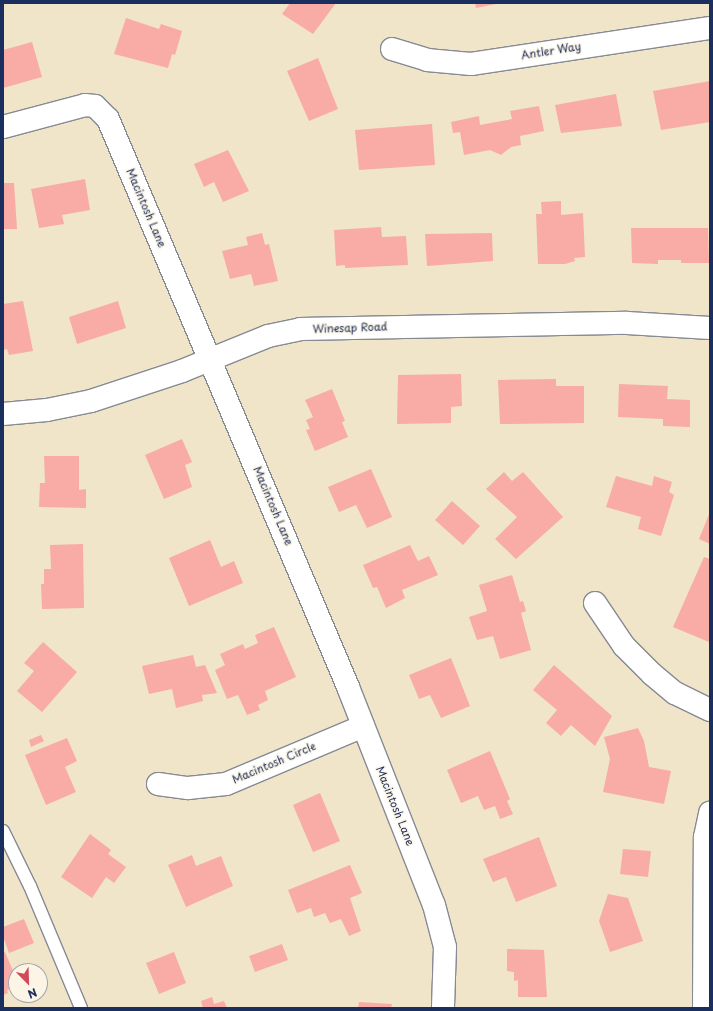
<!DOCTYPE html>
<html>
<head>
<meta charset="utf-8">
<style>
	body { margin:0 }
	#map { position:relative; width:713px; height:1011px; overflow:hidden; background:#f0e5c8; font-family:"Playpen Sans",sans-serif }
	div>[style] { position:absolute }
	.building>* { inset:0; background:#f8aca5 }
	.roads { filter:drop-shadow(1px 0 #868a93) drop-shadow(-1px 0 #868a93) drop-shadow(0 1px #868a93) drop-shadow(0 -1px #868a93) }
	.lane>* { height:12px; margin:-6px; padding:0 6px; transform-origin:6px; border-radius:6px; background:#fff }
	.street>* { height:22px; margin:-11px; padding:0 11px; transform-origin:11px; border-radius:11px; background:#fff }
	span { translate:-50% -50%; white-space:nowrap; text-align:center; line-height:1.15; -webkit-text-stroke:3px #fcf5e5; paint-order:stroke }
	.street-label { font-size:11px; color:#1b2f5e }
	.frame { position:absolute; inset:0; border:4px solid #1b2f5e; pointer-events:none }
	.north { position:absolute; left:8px; top:963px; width:40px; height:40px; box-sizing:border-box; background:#fcf5e5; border:1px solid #a2a6af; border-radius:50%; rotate:157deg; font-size:11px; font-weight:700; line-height:16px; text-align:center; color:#1b2f5e }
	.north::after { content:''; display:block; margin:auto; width:14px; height:18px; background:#d1495b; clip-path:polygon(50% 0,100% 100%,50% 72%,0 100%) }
</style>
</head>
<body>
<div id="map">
	<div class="building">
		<i style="clip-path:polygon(290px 3px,336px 3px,313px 34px,282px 14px)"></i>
		<i style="clip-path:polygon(475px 3px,496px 3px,496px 4px,476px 8px)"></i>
		<i style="clip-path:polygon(126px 18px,159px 29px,161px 24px,182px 31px,175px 55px,172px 54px,168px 68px,114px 54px)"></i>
		<i style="clip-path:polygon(32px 42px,42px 77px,3px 88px,3px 50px)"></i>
		<i style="clip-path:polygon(318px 58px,338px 109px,309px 121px,287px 71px)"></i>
		<i style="clip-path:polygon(710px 81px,710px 122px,661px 130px,653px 91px)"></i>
		<i style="clip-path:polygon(616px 94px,622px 126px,561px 133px,555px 105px)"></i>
		<i style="clip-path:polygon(539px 106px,544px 131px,520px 136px,521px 145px,511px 147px,501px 155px,490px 150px,464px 155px,460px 132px,453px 133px,451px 122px,479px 116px,480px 125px,512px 119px,510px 111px)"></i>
		<i style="clip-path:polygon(432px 124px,435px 165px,359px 170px,355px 130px)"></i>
		<i style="clip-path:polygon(228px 150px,249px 191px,223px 202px,214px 182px,204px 187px,194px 164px)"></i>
		<i style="clip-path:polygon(85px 179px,90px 210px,62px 215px,64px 224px,39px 228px,31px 189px)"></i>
		<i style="clip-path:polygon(3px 183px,14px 183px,17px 229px,3px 229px)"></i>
		<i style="clip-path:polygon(561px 201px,561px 215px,583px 213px,585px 257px,574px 258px,575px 261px,565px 264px,538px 264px,536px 214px,542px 214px,541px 202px)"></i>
		<i style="clip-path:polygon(381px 227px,382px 237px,406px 236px,408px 265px,345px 268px,345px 265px,336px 266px,334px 230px)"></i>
		<i style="clip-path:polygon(631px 228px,708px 228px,709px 263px,681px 263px,681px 260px,658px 260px,658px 264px,632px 263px)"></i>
		<i style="clip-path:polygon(262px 233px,265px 245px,269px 244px,278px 281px,254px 286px,251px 274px,230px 279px,222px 251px,248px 245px,246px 237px)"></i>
		<i style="clip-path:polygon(492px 233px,493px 261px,427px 266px,425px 234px)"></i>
		<i style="clip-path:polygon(23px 301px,33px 351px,9px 355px,7px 349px,3px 350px,3px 304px)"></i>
		<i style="clip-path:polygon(118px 301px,126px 328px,77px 344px,69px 317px)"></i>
		<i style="clip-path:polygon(461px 374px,462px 406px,451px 407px,451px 423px,397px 424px,398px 375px)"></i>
		<i style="clip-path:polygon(556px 379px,556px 386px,584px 386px,584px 423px,500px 424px,498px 380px)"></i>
		<i style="clip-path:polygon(619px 384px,668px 386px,667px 399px,690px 400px,690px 427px,663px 426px,663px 419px,618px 417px)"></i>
		<i style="clip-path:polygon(332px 389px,345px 421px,342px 422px,348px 437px,315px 451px,306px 430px,310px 429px,306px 420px,313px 417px,305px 400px)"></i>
		<i style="clip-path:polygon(182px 439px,192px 462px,185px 465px,192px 487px,164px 499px,145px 455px)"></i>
		<i style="clip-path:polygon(44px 456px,79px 456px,79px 490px,86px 489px,86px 508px,39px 507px,40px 483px,45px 483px)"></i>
		<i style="clip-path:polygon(371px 469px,392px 517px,367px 528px,356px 505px,339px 512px,328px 487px)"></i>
		<i style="clip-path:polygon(504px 472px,512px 481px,523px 472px,563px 517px,516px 559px,495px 539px,517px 517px,486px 489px)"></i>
		<i style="clip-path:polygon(616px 476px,652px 486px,654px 476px,672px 482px,669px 492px,674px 495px,661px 536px,638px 529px,641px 517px,606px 507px)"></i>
		<i style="clip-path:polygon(452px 501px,480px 526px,463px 545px,435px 520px)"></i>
		<i style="clip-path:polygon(710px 512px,710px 544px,699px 539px)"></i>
		<i style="clip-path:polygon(210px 540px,221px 567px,234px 561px,243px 583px,189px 606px,169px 558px)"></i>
		<i style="clip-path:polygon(83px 544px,84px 608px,42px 609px,41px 584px,44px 584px,44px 569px,51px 569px,50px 545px)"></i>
		<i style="clip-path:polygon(410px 545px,418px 561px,429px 556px,438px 575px,402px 590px,405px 598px,386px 608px,377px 587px,373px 588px,363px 565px)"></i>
		<i style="clip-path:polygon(704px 557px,710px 559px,709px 642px,673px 627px)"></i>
		<i style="clip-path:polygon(512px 575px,520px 602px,523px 601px,526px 611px,521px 613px,531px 650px,500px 659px,493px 636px,477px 640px,469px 617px,487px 611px,479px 585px)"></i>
		<i style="clip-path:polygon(274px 627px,296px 677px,265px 691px,268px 700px,258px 705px,260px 710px,247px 715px,238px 695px,227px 699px,215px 670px,225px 665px,220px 654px,243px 644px,245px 649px,258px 643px,255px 635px)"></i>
		<i style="clip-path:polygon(43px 642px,77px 672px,42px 712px,17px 691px,34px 671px,24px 663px)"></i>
		<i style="clip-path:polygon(193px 655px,196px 667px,205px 665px,217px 693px,202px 695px,203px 701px,176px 708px,172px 689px,149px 694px,142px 666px)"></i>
		<i style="clip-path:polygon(451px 658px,470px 706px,441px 718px,430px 695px,419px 699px,409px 675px)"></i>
		<i style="clip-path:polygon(554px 665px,612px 716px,595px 746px,571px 725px,561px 736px,546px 723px,557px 710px,533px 690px)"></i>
		<i style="clip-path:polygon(638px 728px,644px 741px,649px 767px,671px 771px,664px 804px,603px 792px,610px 759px,604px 737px)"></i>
		<i style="clip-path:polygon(41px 735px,44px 741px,31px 747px,29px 740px)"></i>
		<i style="clip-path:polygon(67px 738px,77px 761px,65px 767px,76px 792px,46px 805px,25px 755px)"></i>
		<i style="clip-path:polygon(490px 751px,510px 799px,507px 801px,513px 814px,500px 819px,495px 806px,484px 810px,478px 796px,461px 803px,447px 770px)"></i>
		<i style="clip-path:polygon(320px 793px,340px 841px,313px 852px,293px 805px)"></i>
		<i style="clip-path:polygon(90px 834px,111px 850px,108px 854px,126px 867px,114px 883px,106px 877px,92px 898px,61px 877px)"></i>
		<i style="clip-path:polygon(539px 837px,557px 886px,516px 902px,506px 877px,493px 882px,483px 859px)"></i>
		<i style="clip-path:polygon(623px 849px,651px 851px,648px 877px,620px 874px)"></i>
		<i style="clip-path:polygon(192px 855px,196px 866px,221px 856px,233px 886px,186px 907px,168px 865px)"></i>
		<i style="clip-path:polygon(350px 865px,362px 893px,350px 898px,361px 931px,349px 936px,341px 919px,330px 923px,325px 913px,314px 917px,311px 908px,297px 913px,288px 890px)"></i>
		<i style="clip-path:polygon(608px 894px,628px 898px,643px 941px,610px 952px,599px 921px)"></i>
		<i style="clip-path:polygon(24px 919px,34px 943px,9px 953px,3px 936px,3px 927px)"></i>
		<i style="clip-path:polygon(282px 944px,288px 960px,255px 972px,249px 956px)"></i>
		<i style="clip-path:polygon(507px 949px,544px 950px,547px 997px,518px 997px,518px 980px,514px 981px,514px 972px,507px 971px)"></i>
		<i style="clip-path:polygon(5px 952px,16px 978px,16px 986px,7px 990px,8px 993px,3px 995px,3px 953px)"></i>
		<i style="clip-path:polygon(174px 952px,186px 983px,159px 994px,146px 963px)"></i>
		<i style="clip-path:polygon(212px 997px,214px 1004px,224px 1001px,227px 1008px,203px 1008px,201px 1001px)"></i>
		<i style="clip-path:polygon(359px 1002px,392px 1004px,391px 1008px,358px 1008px)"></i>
	</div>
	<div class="roads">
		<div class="lane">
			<i style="left:3px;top:831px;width:61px;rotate:63.9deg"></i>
			<i style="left:30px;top:886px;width:132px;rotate:67.3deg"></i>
		</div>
		<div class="street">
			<i style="left:392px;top:49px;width:37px;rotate:17deg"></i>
			<i style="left:427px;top:60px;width:44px;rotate:5.2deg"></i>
			<i style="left:471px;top:64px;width:242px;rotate:-8.6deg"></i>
			<i style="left:3px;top:127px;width:85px;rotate:-15deg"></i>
			<i style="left:85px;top:105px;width:10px;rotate:6deg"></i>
			<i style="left:95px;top:106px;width:18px;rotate:45deg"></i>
			<i style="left:108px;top:119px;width:617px;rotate:67.09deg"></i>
			<i style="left:348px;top:687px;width:234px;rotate:68.5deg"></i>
			<i style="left:434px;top:905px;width:43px;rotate:75.3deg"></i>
			<i style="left:445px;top:947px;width:61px;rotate:91.9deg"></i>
			<i style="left:3px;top:414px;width:44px;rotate:-5.2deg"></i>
			<i style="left:47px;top:410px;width:45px;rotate:-11.6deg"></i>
			<i style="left:91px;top:401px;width:96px;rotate:-18.2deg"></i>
			<i style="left:182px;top:371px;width:93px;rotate:-22.1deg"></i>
			<i style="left:268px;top:336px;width:33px;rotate:-12deg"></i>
			<i style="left:300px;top:329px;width:327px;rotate:-1.1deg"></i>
			<i style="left:627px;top:323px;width:83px;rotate:3.4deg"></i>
			<i style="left:595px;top:603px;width:52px;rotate:56deg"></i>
			<i style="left:624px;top:646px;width:40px;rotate:45deg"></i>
			<i style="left:652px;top:674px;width:30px;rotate:40deg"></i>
			<i style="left:675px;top:693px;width:39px;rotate:26deg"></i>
			<i style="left:158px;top:784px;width:30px;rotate:8deg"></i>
			<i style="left:188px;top:788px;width:38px;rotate:-6deg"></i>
			<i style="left:226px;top:784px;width:149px;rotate:-22.9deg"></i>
			<i style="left:704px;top:1008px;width:171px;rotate:-89.7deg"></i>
			<i style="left:705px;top:837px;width:25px;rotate:-78deg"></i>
		</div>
	</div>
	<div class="street-label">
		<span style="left:551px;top:51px;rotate:-9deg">Antler Way</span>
		<span style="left:146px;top:208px;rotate:67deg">Macintosh Lane</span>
		<span style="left:350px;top:328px;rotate:-2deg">Winesap Road</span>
		<span style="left:273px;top:506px;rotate:67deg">Macintosh Lane</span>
		<span style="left:274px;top:763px;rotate:-23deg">Macintosh Circle</span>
		<span style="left:395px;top:806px;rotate:68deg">Macintosh Lane</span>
	</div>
	<div class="frame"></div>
	<div class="north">N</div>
</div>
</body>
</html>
